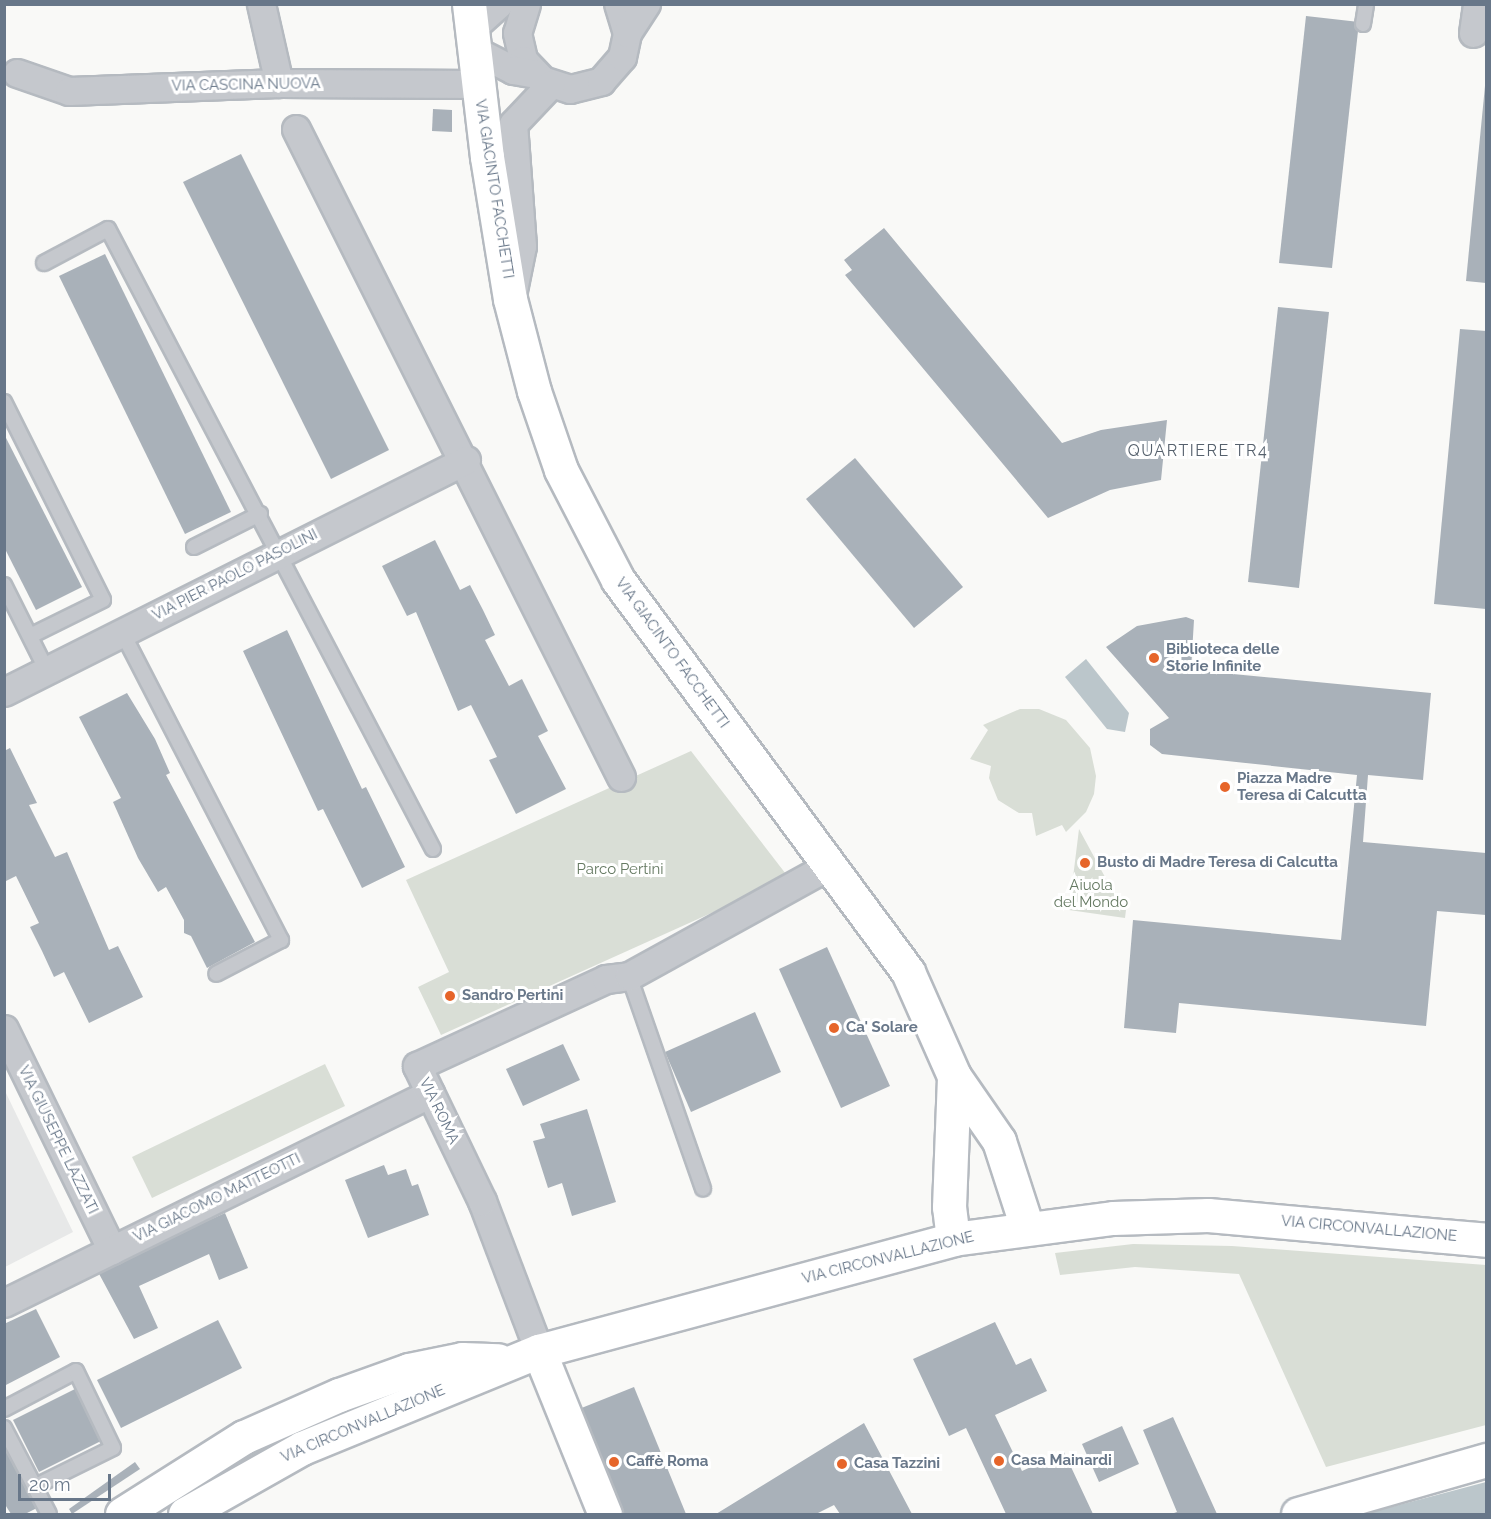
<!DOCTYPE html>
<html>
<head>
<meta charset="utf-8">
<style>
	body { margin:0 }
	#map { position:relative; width:1491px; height:1519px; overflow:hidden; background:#f9f9f7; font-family:Raleway,sans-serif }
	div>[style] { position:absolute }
	.built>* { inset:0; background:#e7e8e8 }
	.green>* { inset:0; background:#d9ded6 }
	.water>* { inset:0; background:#bbc6cb }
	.building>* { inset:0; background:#a9b1b9 }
	.roads { filter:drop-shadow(2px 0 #b5bac0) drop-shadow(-2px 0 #b5bac0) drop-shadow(0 2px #b5bac0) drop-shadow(0 -2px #b5bac0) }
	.lane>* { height:14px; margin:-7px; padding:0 7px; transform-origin:7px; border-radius:7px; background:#c5c8cd }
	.street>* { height:27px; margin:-13.5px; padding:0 13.5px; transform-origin:13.5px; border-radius:13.5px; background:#c5c8cd }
	.secondary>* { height:33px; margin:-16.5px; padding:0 16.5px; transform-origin:16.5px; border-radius:16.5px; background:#fff }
	.dots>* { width:16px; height:16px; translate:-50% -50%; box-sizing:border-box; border:3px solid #fff; border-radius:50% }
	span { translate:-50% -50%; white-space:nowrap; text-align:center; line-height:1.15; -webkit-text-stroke:6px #fff; paint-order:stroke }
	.street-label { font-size:15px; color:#687789 }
	.poi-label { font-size:15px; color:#687789; font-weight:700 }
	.left { translate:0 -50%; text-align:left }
	.park-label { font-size:15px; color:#667a63 }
	.neighbourhood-label { font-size:16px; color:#56616d; letter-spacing:1.5px }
	.frame { position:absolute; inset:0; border:6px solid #687789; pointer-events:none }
	.scale { position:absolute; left:18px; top:1474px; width:93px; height:27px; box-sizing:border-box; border:3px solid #687789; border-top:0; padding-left:8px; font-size:18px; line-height:21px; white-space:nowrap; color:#687789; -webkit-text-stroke:4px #fff; paint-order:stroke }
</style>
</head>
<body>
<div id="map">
	<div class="built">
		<i style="clip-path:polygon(5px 1091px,73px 1232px,5px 1267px,4px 1267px)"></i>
	</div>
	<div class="green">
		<i style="clip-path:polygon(1020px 709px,1039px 709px,1066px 720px,1090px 748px,1096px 776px,1094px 794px,1086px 812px,1066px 832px,1062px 825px,1036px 836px,1032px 813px,1019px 813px,998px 800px,989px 778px,991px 766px,970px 759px,988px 730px,983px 725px)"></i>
		<i style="clip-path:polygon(691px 751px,789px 878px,441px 1035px,418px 987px,449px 972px,406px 880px)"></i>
		<i style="clip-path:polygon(1079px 829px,1118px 901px,1127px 902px,1125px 918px,1069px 910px)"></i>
		<i style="clip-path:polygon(325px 1064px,345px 1106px,152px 1198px,132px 1157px)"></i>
		<i style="clip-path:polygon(1133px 1244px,1232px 1246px,1486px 1265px,1486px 1425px,1326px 1467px,1239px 1274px,1135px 1267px,1060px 1275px,1055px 1253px)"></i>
	</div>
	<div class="water">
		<i style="clip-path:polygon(1086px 659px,1129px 713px,1125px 732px,1107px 729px,1065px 677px)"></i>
		<i style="clip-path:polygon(1486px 1482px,1486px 1514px,1365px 1514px)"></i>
	</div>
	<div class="building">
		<i style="clip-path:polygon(1306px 16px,1359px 22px,1332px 268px,1279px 263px)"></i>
		<i style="clip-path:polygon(1485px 86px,1486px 86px,1486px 283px,1466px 281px)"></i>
		<i style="clip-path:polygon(433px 109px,452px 110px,452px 132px,432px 131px)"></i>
		<i style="clip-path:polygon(241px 154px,389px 450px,331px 479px,183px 182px)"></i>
		<i style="clip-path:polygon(884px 228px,1062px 443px,1101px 430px,1167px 420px,1161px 480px,1110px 490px,1048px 518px,845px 275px,852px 270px,844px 260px)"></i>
		<i style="clip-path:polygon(105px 254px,231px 512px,185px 534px,59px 276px)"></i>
		<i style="clip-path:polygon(1278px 307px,1329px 312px,1299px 588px,1248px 582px)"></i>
		<i style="clip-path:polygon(1460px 329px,1486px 331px,1486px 609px,1434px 604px)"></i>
		<i style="clip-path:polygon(4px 434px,82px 587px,36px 610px,4px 547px)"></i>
		<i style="clip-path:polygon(855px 458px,963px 587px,914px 628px,806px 499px)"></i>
		<i style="clip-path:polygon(435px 540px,460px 590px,470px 585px,483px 610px,495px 635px,485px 640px,509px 686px,522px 679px,548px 731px,538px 736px,566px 789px,516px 814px,489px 760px,497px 757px,471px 705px,458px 711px,416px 612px,407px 616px,382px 566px)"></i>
		<i style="clip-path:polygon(1186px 617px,1194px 620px,1191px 670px,1431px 693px,1423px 780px,1368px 775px,1363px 842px,1486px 853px,1486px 915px,1437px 911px,1426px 1026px,1179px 1003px,1176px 1033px,1124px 1028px,1133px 920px,1341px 940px,1357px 775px,1162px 754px,1150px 745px,1150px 729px,1169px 718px,1106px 647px,1137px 626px)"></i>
		<i style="clip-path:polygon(287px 630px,362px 789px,366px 787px,405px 867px,362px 888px,323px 809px,318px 811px,243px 651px)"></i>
		<i style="clip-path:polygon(127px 693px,155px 739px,170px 773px,166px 775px,255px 942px,207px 968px,191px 936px,184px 933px,184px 920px,166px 887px,158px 892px,138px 858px,113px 802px,121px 798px,79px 717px)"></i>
		<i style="clip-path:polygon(10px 748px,37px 803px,29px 805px,55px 857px,67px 852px,109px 950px,118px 946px,143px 997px,89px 1023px,64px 972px,54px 977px,42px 951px,30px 927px,39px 923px,16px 876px,4px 882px,4px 751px)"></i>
		<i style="clip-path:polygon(827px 947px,890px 1086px,841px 1108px,779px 969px)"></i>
		<i style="clip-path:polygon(755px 1012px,781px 1072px,691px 1112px,665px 1052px)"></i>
		<i style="clip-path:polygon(563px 1044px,580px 1080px,523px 1106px,506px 1069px)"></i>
		<i style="clip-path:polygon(587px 1109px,616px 1202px,572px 1216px,562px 1183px,548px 1188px,533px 1141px,545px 1138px,540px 1124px)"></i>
		<i style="clip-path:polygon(384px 1165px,388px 1175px,406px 1169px,412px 1186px,418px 1184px,429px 1215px,368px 1238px,345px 1180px)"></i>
		<i style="clip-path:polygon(225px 1213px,248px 1268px,219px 1280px,209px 1254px,139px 1286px,158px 1328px,134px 1339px,97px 1270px)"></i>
		<i style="clip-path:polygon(36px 1309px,60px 1357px,4px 1386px,4px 1324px)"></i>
		<i style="clip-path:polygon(218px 1320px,242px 1368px,121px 1428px,97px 1380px)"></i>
		<i style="clip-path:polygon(995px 1322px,1016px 1365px,1031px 1358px,1047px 1391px,995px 1415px,1022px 1471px,1064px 1452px,1093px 1514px,1006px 1514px,966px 1428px,949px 1436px,913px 1359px)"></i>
		<i style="clip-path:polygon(634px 1387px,686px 1514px,623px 1514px,579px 1409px)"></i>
		<i style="clip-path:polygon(75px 1389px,101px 1441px,39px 1472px,13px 1420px)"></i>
		<i style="clip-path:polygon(1173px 1417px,1217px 1514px,1171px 1514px,1177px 1512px,1143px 1430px)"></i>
		<i style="clip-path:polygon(864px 1423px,912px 1514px,840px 1514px,834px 1505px,816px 1514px,716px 1514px)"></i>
		<i style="clip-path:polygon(1122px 1426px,1139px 1464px,1099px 1482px,1082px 1444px)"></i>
		<i style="clip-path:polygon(4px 1444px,37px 1508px,25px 1514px,11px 1514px,4px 1503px)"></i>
		<i style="clip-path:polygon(135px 1462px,140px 1469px,72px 1514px,69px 1509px)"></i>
	</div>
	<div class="roads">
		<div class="lane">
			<i style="left:1363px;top:24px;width:20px;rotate:-81deg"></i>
			<i style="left:44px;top:263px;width:72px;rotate:-28deg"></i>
			<i style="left:108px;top:229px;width:700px;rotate:62.34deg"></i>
			<i style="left:4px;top:402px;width:221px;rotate:63.4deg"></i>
			<i style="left:103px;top:600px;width:81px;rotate:153.7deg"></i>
			<i style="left:194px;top:547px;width:74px;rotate:-26.6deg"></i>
			<i style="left:4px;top:585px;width:96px;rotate:63.4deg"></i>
			<i style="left:122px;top:632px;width:347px;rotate:62.7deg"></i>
			<i style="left:281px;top:940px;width:73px;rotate:152.4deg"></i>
			<i style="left:629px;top:976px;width:225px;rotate:70.8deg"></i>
			<i style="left:4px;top:1409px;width:81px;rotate:-27.8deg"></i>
			<i style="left:76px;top:1371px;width:85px;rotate:64.3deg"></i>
			<i style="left:113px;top:1448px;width:88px;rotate:153.7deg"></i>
			<i style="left:4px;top:1428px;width:97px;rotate:62.4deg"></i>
		</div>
		<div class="street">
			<i style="left:261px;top:4px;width:81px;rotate:77.2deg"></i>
			<i style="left:526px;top:4px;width:30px;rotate:107deg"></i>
			<i style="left:517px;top:33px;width:28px;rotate:77deg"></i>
			<i style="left:523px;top:60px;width:28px;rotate:46deg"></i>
			<i style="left:542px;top:80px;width:29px;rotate:18deg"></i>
			<i style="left:570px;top:89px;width:32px;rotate:-14deg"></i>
			<i style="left:601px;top:81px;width:32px;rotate:-49deg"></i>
			<i style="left:622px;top:57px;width:25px;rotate:-78deg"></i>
			<i style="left:627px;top:33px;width:30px;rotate:-107deg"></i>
			<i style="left:472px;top:28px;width:36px;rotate:-42deg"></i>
			<i style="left:627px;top:33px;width:35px;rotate:-57deg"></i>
			<i style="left:1473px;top:33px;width:29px;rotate:-82deg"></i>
			<i style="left:474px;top:50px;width:44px;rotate:27.1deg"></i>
			<i style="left:513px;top:70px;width:22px;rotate:10deg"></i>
			<i style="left:17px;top:73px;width:55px;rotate:19.1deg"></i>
			<i style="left:69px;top:91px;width:210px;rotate:-2.2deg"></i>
			<i style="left:279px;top:83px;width:199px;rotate:0.3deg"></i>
			<i style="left:296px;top:129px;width:725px;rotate:63.36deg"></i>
			<i style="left:512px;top:295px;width:50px;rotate:-78.5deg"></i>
			<i style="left:522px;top:246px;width:122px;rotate:-94.2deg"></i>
			<i style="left:513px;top:124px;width:54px;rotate:-46.5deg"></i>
			<i style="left:4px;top:692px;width:517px;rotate:-26.66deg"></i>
			<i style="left:4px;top:1029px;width:246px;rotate:64deg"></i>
			<i style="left:4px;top:1303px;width:475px;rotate:-26.2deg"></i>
			<i style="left:539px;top:1351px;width:160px;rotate:-110.8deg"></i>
			<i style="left:482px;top:1201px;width:150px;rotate:-115.7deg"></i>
			<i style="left:417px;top:1066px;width:208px;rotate:-24.7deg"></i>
			<i style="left:606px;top:979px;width:23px;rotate:-7deg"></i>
			<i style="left:629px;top:976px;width:227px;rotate:-28.9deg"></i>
		</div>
		<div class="secondary">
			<i style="left:469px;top:4px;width:154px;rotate:83.3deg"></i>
			<i style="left:487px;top:157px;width:144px;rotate:80.8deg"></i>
			<i style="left:510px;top:299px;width:95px;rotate:75.4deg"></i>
			<i style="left:534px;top:391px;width:83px;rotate:71.1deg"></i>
			<i style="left:561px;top:470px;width:124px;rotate:62.6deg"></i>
			<i style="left:618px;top:580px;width:488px;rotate:53.5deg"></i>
			<i style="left:908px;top:972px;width:114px;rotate:66.1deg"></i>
			<i style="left:954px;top:1076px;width:79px;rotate:55.3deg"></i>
			<i style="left:999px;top:1141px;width:90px;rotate:72deg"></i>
			<i style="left:953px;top:1239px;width:32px;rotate:-97deg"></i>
			<i style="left:949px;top:1207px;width:131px;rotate:-87.8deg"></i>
			<i style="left:539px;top:1351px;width:176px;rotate:68deg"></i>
			<i style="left:122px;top:1514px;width:144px;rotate:-32.3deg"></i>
			<i style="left:244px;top:1437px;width:104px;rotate:-23.9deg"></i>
			<i style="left:339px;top:1395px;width:74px;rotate:-19.7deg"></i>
			<i style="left:409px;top:1370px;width:54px;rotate:-11.7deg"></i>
			<i style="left:462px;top:1359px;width:36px;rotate:2deg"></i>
			<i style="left:185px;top:1514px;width:134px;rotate:-29.4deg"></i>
			<i style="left:302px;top:1448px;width:256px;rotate:-22.3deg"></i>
			<i style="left:539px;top:1351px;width:429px;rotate:-15.1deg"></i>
			<i style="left:953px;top:1239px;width:161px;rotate:-7.5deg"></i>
			<i style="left:1113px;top:1218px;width:95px;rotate:-1.8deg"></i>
			<i style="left:1208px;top:1215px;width:279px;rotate:5.1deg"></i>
			<i style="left:1298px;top:1514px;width:196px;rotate:-16deg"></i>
		</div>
	</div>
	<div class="dots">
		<i style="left:1154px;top:658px;background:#e6652a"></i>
		<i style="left:1225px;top:787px;background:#e6652a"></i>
		<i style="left:1085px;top:863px;background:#e6652a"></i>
		<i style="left:450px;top:996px;background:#e6652a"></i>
		<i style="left:834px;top:1028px;background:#e6652a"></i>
		<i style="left:999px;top:1461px;background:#e6652a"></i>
		<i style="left:614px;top:1462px;background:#e6652a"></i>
		<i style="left:842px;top:1464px;background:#e6652a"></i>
	</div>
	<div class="street-label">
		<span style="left:246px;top:85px;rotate:-1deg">VIA CASCINA NUOVA</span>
		<span style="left:494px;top:189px;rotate:81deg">VIA GIACINTO FACCHETTI</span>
		<span style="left:235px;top:575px;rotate:-27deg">VIA PIER PAOLO PASOLINI</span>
		<span style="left:672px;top:653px;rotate:54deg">VIA GIACINTO FACCHETTI</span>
		<span style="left:439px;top:1111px;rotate:64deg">VIA ROMA</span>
		<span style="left:58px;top:1140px;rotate:64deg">VIA GIUSEPPE LAZZATI</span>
		<span style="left:217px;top:1198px;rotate:-26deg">VIA GIACOMO MATTEOTTI</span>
		<span style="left:1369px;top:1229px;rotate:5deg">VIA CIRCONVALLAZIONE</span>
		<span style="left:888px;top:1258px;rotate:-14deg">VIA CIRCONVALLAZIONE</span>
		<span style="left:363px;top:1424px;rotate:-23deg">VIA CIRCONVALLAZIONE</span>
	</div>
	<div class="poi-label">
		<span class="left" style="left:1166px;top:658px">Biblioteca delle<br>Storie Infinite</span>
		<span class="left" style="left:1237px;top:787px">Piazza Madre<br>Teresa di Calcutta</span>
		<span class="left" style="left:1097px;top:863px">Busto di Madre Teresa di Calcutta</span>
		<span class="left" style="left:462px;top:996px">Sandro Pertini</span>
		<span class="left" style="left:846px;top:1028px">Ca' Solare</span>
		<span class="left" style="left:1011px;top:1461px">Casa Mainardi</span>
		<span class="left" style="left:626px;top:1462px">Caffè Roma</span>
		<span class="left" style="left:854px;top:1464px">Casa Tazzini</span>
	</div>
	<div class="park-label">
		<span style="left:620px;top:870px">Parco Pertini</span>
		<span style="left:1091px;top:894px">Aiuola<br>del Mondo</span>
	</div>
	<div class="neighbourhood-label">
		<span style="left:1198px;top:451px">QUARTIERE TR4</span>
	</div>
	<div class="frame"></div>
	<div class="scale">20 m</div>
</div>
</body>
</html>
